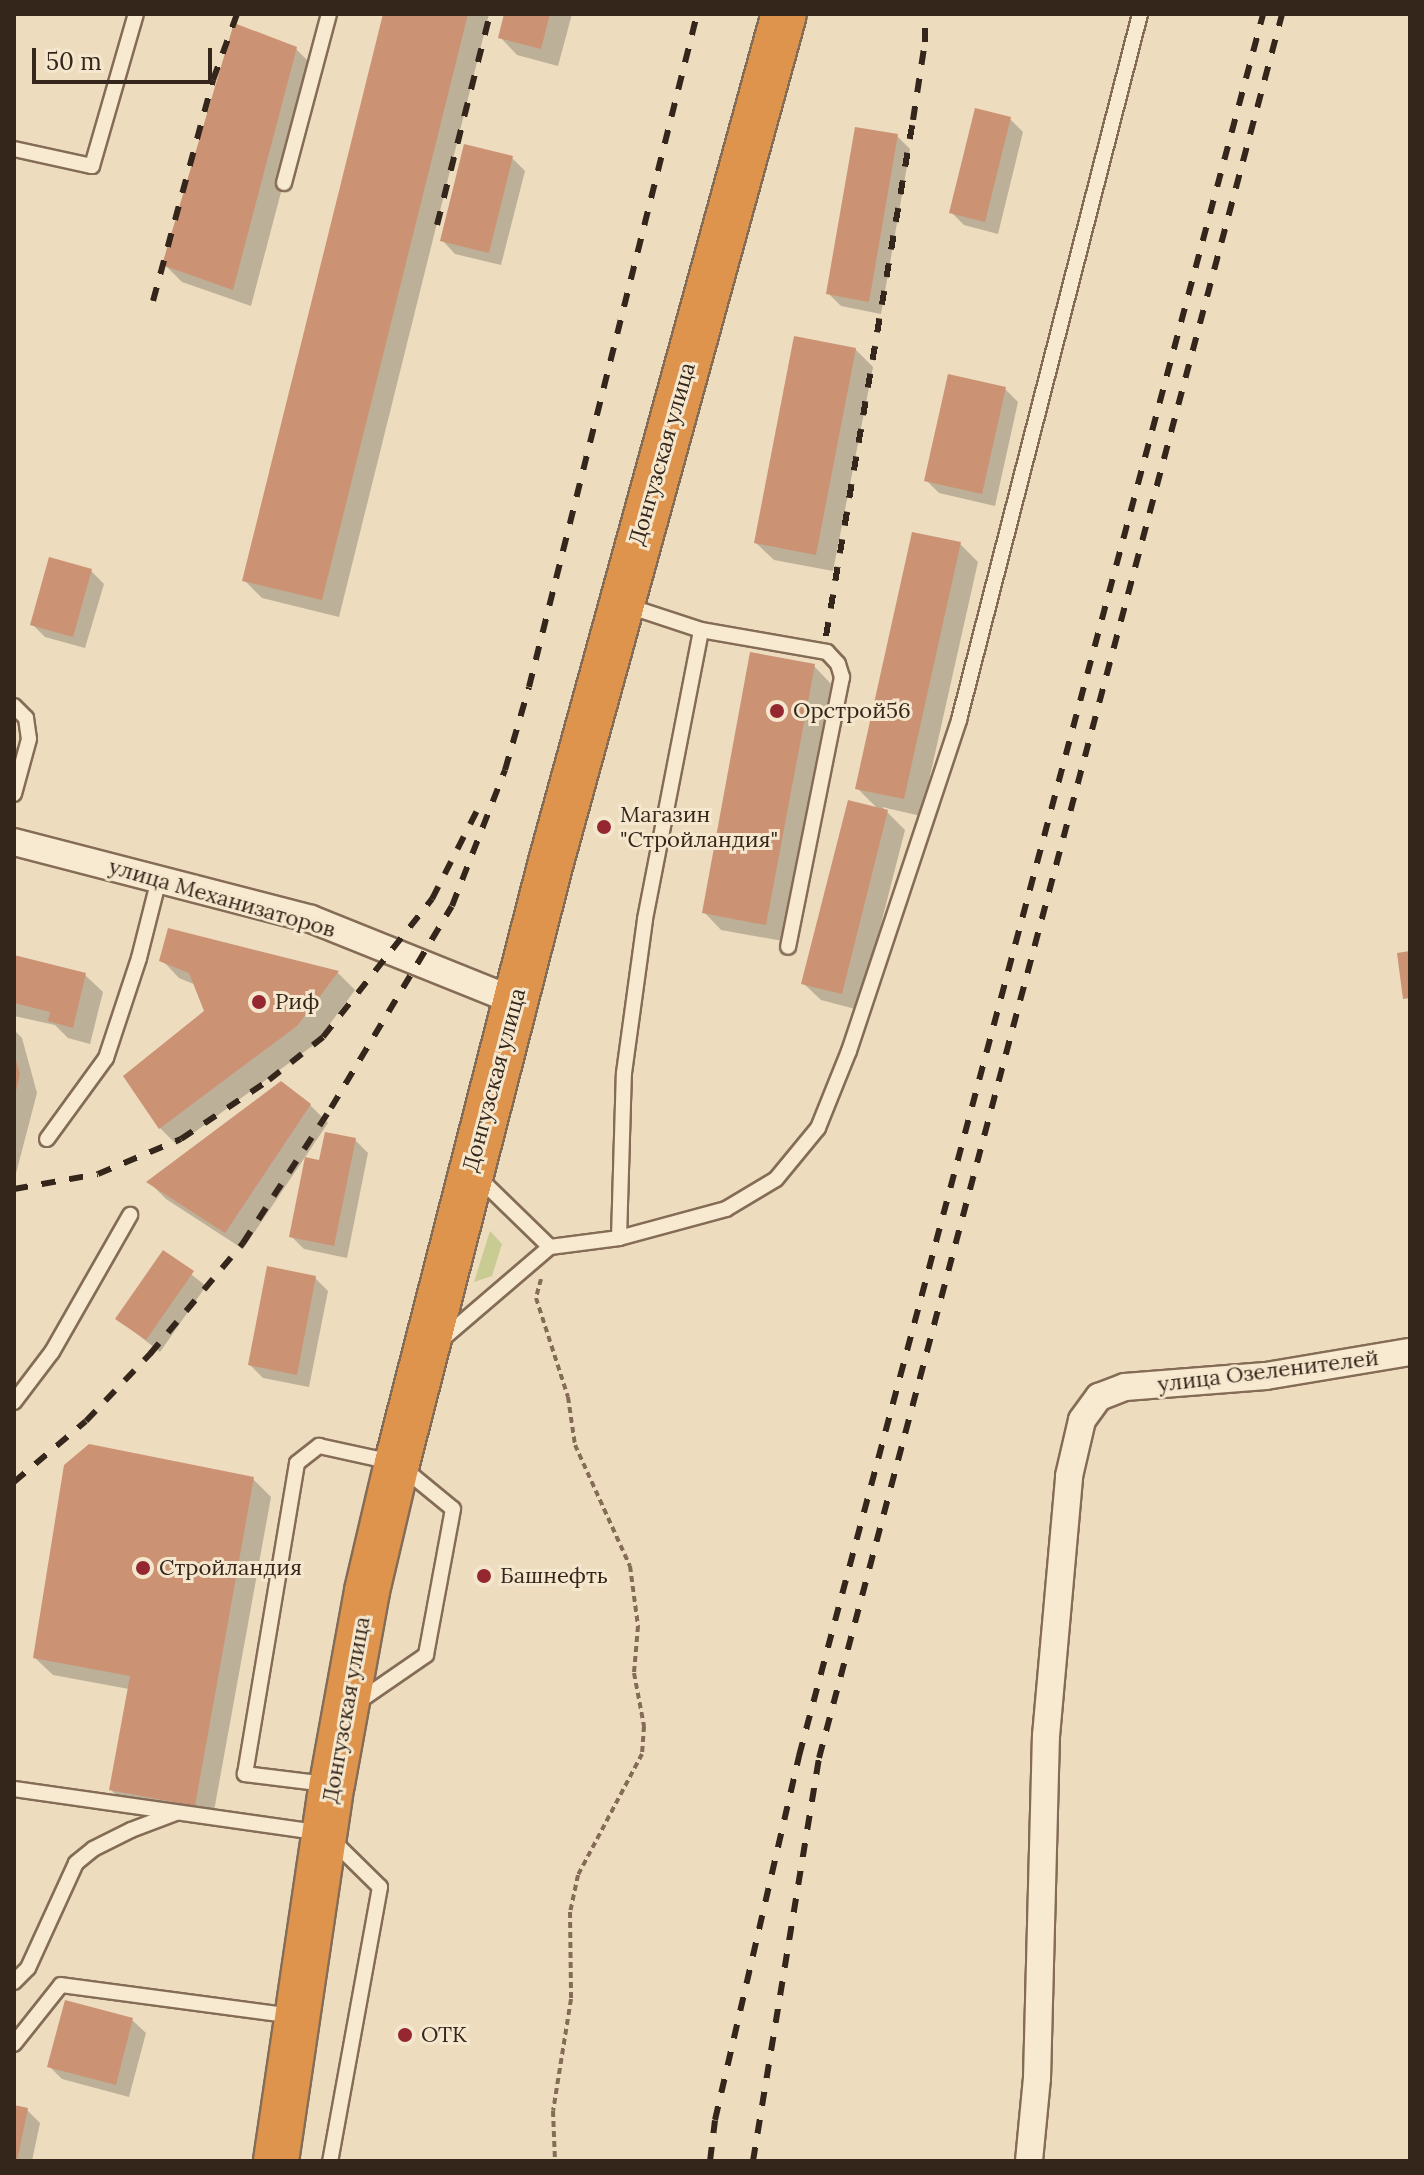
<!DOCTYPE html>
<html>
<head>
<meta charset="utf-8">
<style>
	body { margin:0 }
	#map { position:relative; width:1424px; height:2175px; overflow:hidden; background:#eddcbe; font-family:Lora,serif }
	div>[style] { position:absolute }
	.green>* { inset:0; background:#c8cb92 }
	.shadow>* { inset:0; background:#0003 }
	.building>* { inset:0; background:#cc9274 }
	.path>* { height:4px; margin-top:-2px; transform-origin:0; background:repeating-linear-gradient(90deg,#856c57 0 6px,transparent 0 10px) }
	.roads { filter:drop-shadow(2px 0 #856c57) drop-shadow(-2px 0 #856c57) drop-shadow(0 2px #856c57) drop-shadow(0 -2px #856c57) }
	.lane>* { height:14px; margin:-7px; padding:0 7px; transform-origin:7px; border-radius:7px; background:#f8ead1 }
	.street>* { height:26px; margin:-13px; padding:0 13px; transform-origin:13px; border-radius:13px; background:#f8ead1 }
	.highway>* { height:44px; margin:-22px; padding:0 22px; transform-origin:22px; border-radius:22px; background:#de944d }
	.rail>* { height:6px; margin-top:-3px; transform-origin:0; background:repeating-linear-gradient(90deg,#35261c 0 14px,transparent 0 28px) }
	.dots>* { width:22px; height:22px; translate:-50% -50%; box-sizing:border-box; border:4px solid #f5e7cd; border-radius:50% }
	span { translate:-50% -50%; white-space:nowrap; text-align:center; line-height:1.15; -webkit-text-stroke:6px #f5e7cd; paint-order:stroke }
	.street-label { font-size:22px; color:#35261c }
	.poi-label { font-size:22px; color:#35261c }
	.left { translate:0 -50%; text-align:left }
	.frame { position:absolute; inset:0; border:16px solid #35261c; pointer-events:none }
	.scale { position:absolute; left:32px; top:48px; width:180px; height:36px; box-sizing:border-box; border:4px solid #35261c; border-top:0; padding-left:10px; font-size:24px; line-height:28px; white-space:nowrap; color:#35261c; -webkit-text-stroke:6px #f5e7cd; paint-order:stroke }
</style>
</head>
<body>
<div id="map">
	<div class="green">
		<i style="clip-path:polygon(490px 1231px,502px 1244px,492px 1276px,474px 1282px)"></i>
	</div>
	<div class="shadow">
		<i style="clip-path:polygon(385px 14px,489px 14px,339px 617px,262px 598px,244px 580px)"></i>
		<i style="clip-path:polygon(506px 14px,572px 14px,558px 66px,517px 55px,500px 37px)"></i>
		<i style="clip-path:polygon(296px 49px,314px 67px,251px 306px,182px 282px,165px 265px)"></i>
		<i style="clip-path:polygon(1010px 119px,1023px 132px,998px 234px,964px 225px,951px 212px)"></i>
		<i style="clip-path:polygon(897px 136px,910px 149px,881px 314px,841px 306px,828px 293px)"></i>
		<i style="clip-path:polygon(512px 158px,525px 171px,501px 265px,455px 254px,442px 240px)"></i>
		<i style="clip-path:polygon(855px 349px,873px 367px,833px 571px,774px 560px,756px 543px)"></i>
		<i style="clip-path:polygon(1005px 389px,1018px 402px,995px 506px,939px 493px,926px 480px)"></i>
		<i style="clip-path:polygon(960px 544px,978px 562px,921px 816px,882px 807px,905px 830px,859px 1010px,821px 1000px,803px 983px,879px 810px,857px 788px)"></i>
		<i style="clip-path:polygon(91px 571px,104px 584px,85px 648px,45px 637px,32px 624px)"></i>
		<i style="clip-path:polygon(814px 666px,831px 684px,783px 941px,721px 930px,704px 912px)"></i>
		<i style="clip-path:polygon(14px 745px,19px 750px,14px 770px)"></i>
		<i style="clip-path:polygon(169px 931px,338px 973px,355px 990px,315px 1044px,177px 1145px,160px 1128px,207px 1012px,196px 985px,179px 978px,162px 960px)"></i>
		<i style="clip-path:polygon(14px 958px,85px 975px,103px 992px,90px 1044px,68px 1038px,55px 1025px,14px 1016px)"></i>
		<i style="clip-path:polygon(14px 1030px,22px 1038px,37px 1093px,14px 1181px)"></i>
		<i style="clip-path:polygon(310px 1105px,328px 1123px,243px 1249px,166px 1199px,149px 1182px)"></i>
		<i style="clip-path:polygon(355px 1140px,368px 1153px,347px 1258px,304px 1249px,291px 1236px,321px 1162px)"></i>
		<i style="clip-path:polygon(164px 1253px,206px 1286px,160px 1352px,118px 1319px)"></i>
		<i style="clip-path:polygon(315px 1278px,328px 1291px,309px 1387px,263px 1378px,250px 1365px)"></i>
		<i style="clip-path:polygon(253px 1479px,271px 1497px,212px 1822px,129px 1807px,111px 1790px,129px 1689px,53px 1675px,35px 1658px)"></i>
		<i style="clip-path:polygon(66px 2003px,132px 2020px,146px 2033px,129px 2097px,62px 2079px,49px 2066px)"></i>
		<i style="clip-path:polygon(14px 2107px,27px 2110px,40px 2123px,32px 2161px,14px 2161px)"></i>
	</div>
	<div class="building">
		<i style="clip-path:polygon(383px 14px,468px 14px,322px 600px,242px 581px)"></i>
		<i style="clip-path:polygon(504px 14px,550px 14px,541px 49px,498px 38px)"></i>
		<i style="clip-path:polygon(234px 23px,297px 47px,233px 290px,162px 265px)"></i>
		<i style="clip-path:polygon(975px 108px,1011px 117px,985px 222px,949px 213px)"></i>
		<i style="clip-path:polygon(855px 127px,898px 134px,869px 302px,826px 294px)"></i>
		<i style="clip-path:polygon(464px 144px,513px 156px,489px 253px,440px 241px)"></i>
		<i style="clip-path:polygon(794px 336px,856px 348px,816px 555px,754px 543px)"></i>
		<i style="clip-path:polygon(948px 374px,1006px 387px,982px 494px,924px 481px)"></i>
		<i style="clip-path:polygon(912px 532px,961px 542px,904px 799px,855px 789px)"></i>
		<i style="clip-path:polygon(49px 557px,92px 569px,73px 637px,30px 625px)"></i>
		<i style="clip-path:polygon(750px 652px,815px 664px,766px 925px,702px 913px)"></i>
		<i style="clip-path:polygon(848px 800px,888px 810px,842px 994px,801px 984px)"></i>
		<i style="clip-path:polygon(168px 928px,339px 971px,297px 1026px,159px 1129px,123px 1076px,204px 1011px,189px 973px,159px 961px)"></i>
		<i style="clip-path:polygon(1410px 951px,1410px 998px,1403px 999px,1397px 953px)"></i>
		<i style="clip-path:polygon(14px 955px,86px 973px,73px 1028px,48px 1021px,50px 1012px,14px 1003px)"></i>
		<i style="clip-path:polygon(14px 1054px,20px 1074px,15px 1095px,14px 1095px)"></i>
		<i style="clip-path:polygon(281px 1081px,311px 1104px,225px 1233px,146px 1182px)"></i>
		<i style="clip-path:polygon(325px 1132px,356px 1138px,334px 1246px,289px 1237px,305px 1157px,319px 1160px)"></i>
		<i style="clip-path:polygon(163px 1250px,194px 1271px,146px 1340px,115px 1319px)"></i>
		<i style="clip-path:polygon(267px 1266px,316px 1276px,297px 1375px,248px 1365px)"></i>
		<i style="clip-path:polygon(89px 1444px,254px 1477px,195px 1806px,109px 1790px,130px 1676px,33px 1658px,64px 1465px)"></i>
		<i style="clip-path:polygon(65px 2000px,133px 2018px,116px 2085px,47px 2067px)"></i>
		<i style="clip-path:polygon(14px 2105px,28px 2108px,17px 2161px,14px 2161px)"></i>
	</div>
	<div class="path">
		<i style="left:541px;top:1279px;width:20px;rotate:105deg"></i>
		<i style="left:536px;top:1298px;width:104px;rotate:72.1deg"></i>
		<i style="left:568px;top:1397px;width:49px;rotate:81.7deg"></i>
		<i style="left:575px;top:1445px;width:133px;rotate:65.6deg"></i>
		<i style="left:630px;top:1566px;width:61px;rotate:82.4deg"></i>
		<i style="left:638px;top:1626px;width:47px;rotate:94.9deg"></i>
		<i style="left:634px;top:1673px;width:54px;rotate:79.3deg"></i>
		<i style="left:644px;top:1726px;width:28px;rotate:94deg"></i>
		<i style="left:642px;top:1754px;width:137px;rotate:117.9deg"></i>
		<i style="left:578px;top:1875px;width:38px;rotate:102deg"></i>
		<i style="left:570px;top:1912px;width:87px;rotate:89.3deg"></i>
		<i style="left:571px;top:1999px;width:113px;rotate:99.1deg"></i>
		<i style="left:553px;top:2111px;width:50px;rotate:87.7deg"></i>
	</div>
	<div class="roads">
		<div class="lane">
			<i style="left:14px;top:149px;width:80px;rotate:12.3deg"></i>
			<i style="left:92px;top:166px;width:158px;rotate:-73.9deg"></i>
			<i style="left:284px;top:183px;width:175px;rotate:-75.1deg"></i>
			<i style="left:701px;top:630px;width:128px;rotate:9.9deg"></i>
			<i style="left:827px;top:652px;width:16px;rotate:47deg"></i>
			<i style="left:838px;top:664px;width:14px;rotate:73deg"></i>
			<i style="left:842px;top:677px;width:275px;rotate:101.3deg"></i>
			<i style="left:14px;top:706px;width:17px;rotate:45deg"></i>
			<i style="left:26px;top:718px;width:21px;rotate:82deg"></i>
			<i style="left:29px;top:739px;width:57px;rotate:105.3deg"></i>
			<i style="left:47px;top:1139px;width:100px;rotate:-53.9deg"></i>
			<i style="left:106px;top:1058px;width:105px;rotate:-71.7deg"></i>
			<i style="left:139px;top:958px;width:81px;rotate:-75.8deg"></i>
			<i style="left:478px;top:1177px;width:100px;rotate:44.2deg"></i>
			<i style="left:619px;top:1238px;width:165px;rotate:-88.3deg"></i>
			<i style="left:624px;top:1073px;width:155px;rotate:-82.2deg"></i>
			<i style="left:645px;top:919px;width:294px;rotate:-79deg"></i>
			<i style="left:701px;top:630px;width:77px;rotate:-161.8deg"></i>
			<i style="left:439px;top:1342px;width:146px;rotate:-40.6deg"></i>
			<i style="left:550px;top:1247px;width:70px;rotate:-7.4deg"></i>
			<i style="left:619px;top:1238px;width:111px;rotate:-15.2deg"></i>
			<i style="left:726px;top:1209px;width:58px;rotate:-31deg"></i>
			<i style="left:776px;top:1179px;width:66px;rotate:-50.5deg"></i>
			<i style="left:818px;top:1128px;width:83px;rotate:-68.1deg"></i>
			<i style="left:849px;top:1051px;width:349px;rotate:-71.6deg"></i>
			<i style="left:959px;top:720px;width:729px;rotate:-75.62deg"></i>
			<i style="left:14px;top:1402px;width:63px;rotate:-52.8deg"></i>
			<i style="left:52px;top:1352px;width:158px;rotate:-60.3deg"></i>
			<i style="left:326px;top:1784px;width:82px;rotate:-173deg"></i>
			<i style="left:245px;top:1774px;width:315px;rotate:-80.5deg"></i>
			<i style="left:297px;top:1463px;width:28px;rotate:-38deg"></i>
			<i style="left:319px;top:1446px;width:80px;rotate:12.3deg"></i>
			<i style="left:397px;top:1463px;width:72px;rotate:39.4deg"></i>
			<i style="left:453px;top:1509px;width:148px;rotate:100.5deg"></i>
			<i style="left:426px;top:1655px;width:86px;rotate:145.4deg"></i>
			<i style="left:14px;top:1789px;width:314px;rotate:8.1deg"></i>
			<i style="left:325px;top:1833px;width:77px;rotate:44.5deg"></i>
			<i style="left:380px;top:1887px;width:279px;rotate:100.3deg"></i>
			<i style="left:14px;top:1982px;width:20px;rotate:-45deg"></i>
			<i style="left:28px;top:1968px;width:115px;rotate:-65.4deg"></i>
			<i style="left:76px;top:1863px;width:22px;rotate:-39deg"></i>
			<i style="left:93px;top:1849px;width:42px;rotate:-26.6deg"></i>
			<i style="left:131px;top:1830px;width:48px;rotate:-20.7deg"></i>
			<i style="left:14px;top:2044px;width:75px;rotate:-51.5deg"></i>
			<i style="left:61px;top:1985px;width:234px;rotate:7.6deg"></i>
		</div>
		<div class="street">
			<i style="left:14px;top:842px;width:307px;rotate:14.5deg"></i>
			<i style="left:311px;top:919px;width:220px;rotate:21.9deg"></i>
			<i style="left:1029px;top:2161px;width:83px;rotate:-84.5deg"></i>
			<i style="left:1037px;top:2078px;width:342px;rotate:-88.5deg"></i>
			<i style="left:1046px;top:1736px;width:261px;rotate:-84.9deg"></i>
			<i style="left:1069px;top:1476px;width:57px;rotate:-76.9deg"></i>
			<i style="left:1082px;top:1420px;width:29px;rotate:-54deg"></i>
			<i style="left:1099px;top:1397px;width:28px;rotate:-21deg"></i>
			<i style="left:1125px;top:1387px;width:141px;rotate:-4.5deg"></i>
			<i style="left:1266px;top:1376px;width:146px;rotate:-9.5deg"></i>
		</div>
		<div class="highway">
			<i style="left:276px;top:2161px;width:381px;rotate:-81.6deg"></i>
			<i style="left:332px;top:1784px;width:196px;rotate:-79.7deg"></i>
			<i style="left:367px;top:1591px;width:131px;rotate:-76.8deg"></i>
			<i style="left:397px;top:1463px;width:620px;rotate:-75.63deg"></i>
			<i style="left:551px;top:862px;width:879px;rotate:-74.64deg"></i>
		</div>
	</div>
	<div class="rail">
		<i style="left:437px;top:225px;width:218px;rotate:-75.9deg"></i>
		<i style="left:153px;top:301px;width:229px;rotate:-74.8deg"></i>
		<i style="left:213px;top:80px;width:70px;rotate:-70deg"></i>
		<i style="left:826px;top:636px;width:523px;rotate:-80.43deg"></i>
		<i style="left:913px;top:120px;width:79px;rotate:-81.3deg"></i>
		<i style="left:925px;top:42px;width:28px;rotate:-90deg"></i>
		<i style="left:14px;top:1189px;width:85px;rotate:-10.1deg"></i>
		<i style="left:98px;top:1174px;width:90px;rotate:-22.9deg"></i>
		<i style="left:181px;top:1139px;width:106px;rotate:-33.8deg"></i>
		<i style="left:269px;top:1080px;width:69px;rotate:-38.5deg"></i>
		<i style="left:323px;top:1037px;width:176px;rotate:-51.7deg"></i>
		<i style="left:432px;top:899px;width:112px;rotate:-63deg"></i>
		<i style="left:14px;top:1482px;width:94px;rotate:-40.3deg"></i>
		<i style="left:86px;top:1421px;width:93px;rotate:-46.3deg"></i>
		<i style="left:150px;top:1354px;width:145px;rotate:-50deg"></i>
		<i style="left:243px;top:1243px;width:161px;rotate:-56.9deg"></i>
		<i style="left:331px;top:1108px;width:235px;rotate:-59.1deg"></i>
		<i style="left:452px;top:906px;width:146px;rotate:-68.7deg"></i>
		<i style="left:505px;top:770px;width:86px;rotate:-73.9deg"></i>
		<i style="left:529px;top:687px;width:694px;rotate:-75.98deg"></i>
		<i style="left:710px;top:2161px;width:41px;rotate:-83deg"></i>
		<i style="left:715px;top:2120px;width:374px;rotate:-77deg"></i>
		<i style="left:799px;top:1756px;width:1803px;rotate:-75.08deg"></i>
		<i style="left:753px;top:2161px;width:408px;rotate:-80.7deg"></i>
		<i style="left:819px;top:1758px;width:1804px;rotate:-75.13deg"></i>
	</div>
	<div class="dots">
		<i style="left:777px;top:711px;background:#942730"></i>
		<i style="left:604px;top:827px;background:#942730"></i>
		<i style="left:259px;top:1002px;background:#942730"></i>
		<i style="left:143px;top:1568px;background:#942730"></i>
		<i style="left:484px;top:1576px;background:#942730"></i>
		<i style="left:405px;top:2035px;background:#942730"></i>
	</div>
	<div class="street-label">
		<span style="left:662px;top:454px;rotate:-74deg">Донгузская улица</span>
		<span style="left:222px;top:898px;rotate:16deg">улица Механизаторов</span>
		<span style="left:494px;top:1080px;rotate:-75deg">Донгузская улица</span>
		<span style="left:1268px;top:1371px;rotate:-7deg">улица Озеленителей</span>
		<span style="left:346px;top:1710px;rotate:-80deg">Донгузская улица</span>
	</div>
	<div class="poi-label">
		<span class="left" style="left:793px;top:711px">Орстрой56</span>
		<span class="left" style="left:620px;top:827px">Магазин<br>"Стройландия"</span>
		<span class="left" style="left:275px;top:1002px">Риф</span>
		<span class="left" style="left:159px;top:1568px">Стройландия</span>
		<span class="left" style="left:500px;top:1576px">Башнефть</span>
		<span class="left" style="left:421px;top:2035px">ОТК</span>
	</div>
	<div class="frame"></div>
	<div class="scale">50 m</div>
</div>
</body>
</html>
